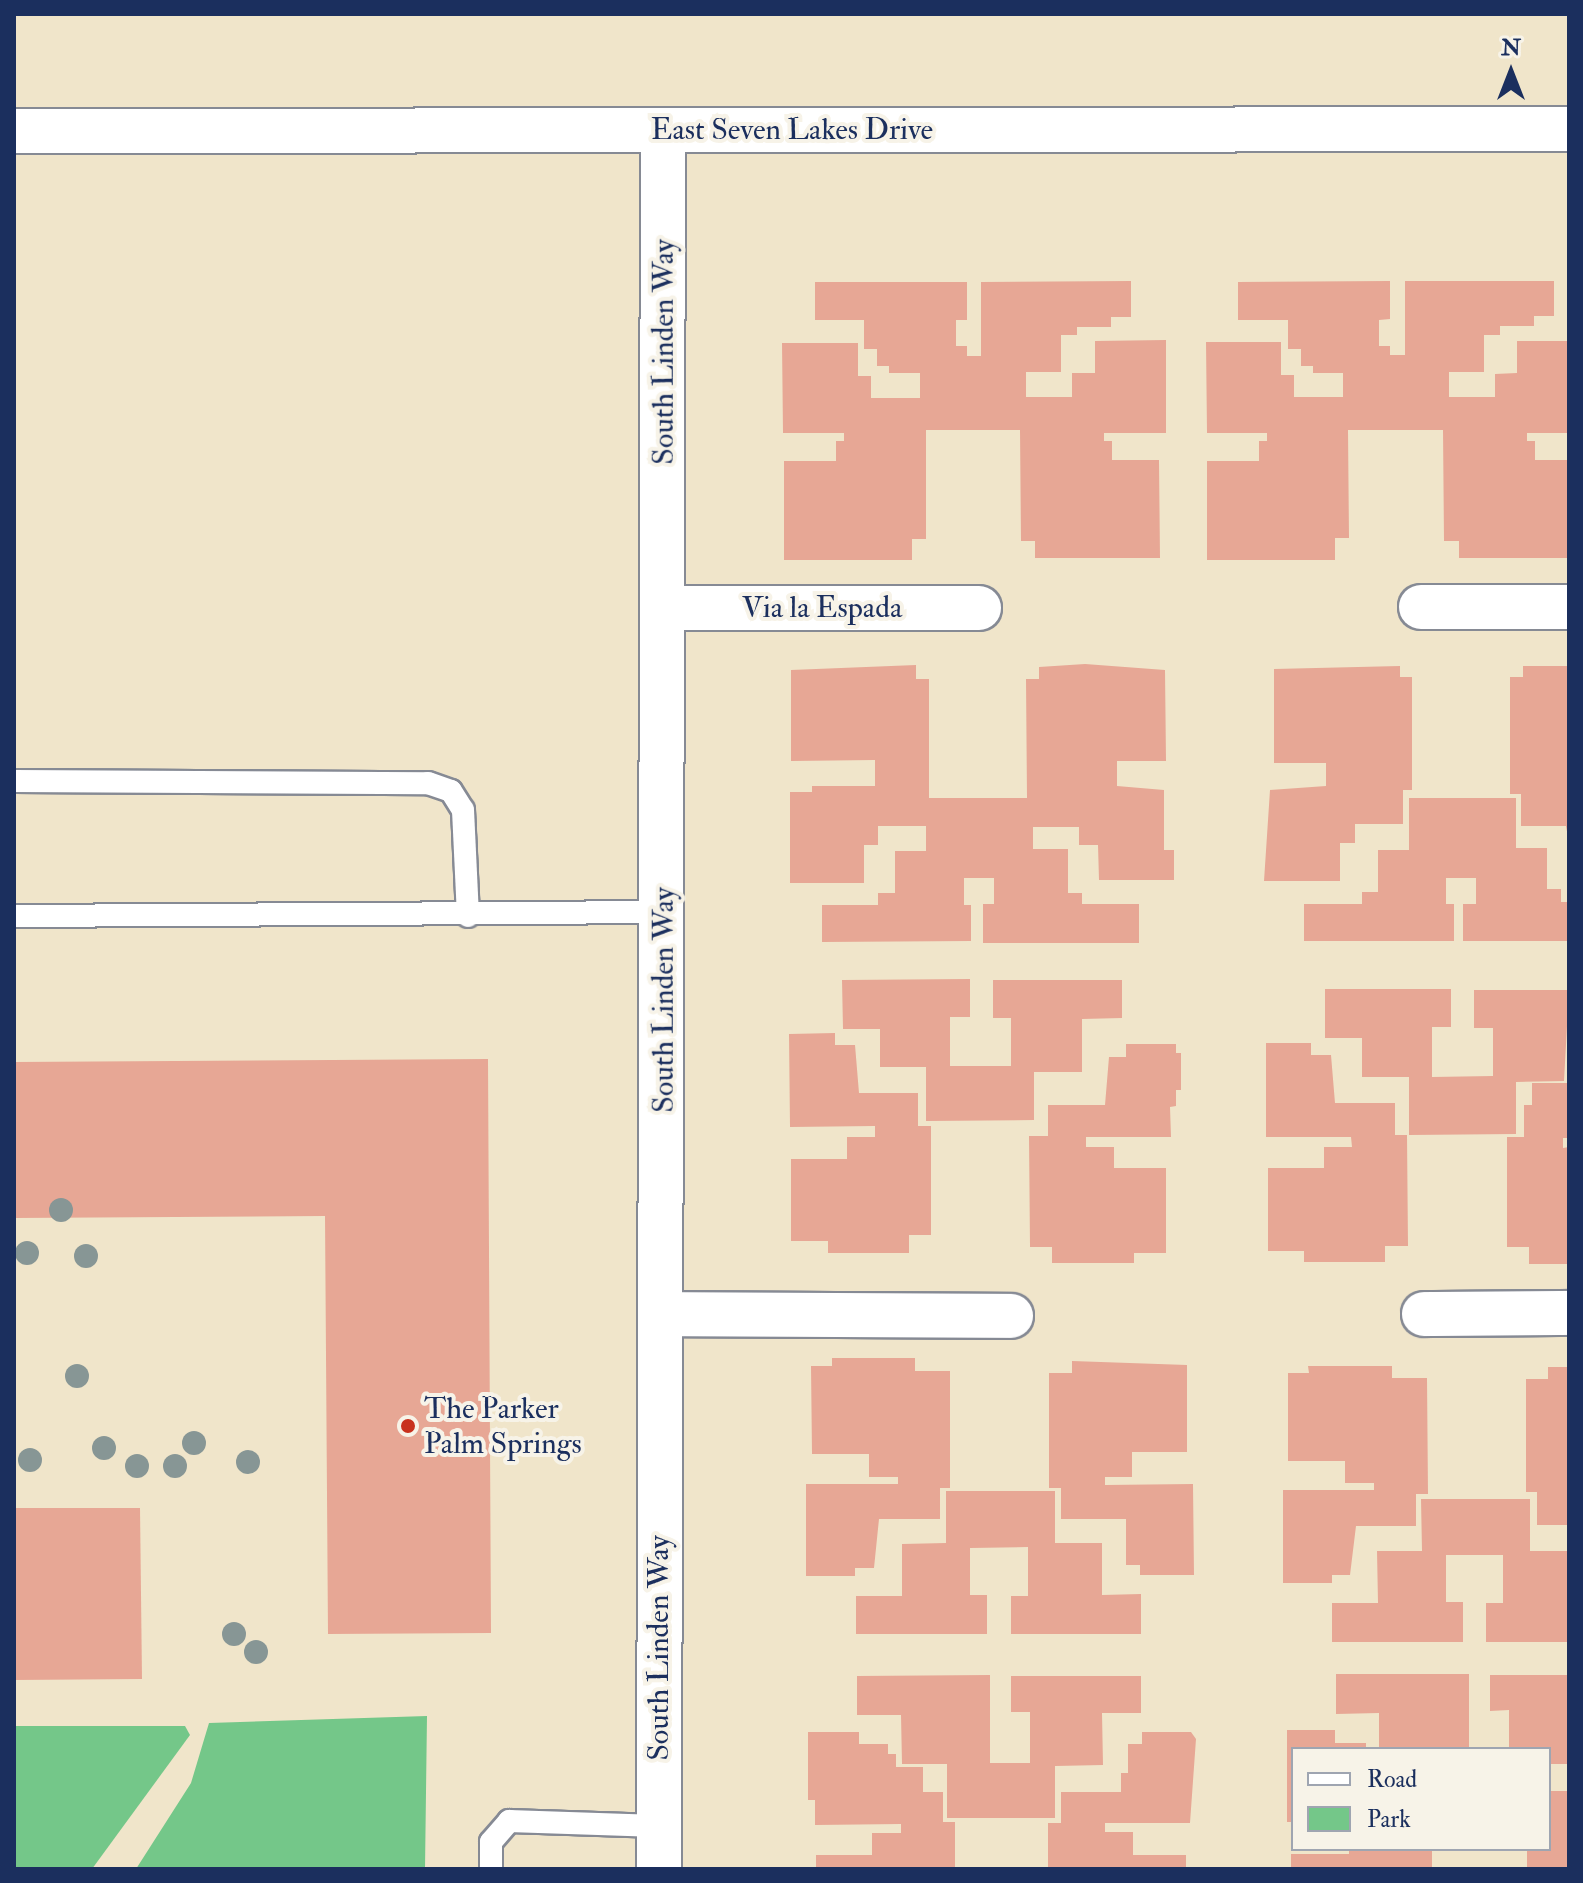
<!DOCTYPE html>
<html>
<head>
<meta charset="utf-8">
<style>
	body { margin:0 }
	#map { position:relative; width:1583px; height:1883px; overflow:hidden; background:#f0e5ca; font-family:"IM FELL Double Pica",serif }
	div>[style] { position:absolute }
	.green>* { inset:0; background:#74c789 }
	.building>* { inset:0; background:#e7a795 }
	.roads { filter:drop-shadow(2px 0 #868a94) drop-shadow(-2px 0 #868a94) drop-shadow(0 2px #868a94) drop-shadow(0 -2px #868a94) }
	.lane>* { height:22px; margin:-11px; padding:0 11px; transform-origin:11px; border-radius:11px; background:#fff }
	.street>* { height:44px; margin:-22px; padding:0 22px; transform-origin:22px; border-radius:22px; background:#fff }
	.trees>* { width:24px; height:24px; margin:-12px; border-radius:50%; background:#879695 }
	.dots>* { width:22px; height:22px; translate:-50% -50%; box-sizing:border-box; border:4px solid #f7f3e8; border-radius:50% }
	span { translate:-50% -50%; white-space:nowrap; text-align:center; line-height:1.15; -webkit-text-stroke:8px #f7f3e8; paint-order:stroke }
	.street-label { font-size:30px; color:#1b2f5e }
	.poi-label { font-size:30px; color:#1b2f5e }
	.left { translate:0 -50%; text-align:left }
	.frame { position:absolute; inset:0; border:16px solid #1b2f5e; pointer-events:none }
	.legend { position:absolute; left:1291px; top:1747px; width:260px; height:104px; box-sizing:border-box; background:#f7f3e8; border:2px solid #9fa5b1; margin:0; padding:10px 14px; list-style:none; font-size:24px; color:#1b2f5e }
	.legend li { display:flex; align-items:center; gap:16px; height:40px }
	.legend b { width:40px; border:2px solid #9fa5b1 }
	.north { position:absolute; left:1471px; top:32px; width:80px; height:80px; -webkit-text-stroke:6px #f7f3e8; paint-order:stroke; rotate:0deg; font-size:22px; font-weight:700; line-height:32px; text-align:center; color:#1b2f5e }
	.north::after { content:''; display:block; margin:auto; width:28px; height:36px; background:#1b2f5e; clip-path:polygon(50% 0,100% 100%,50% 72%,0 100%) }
</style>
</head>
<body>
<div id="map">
	<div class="green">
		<i style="clip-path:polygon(427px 1716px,425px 1869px,136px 1869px,191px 1783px,209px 1723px)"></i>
		<i style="clip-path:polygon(14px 1726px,185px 1726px,190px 1735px,92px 1869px,14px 1869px)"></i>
	</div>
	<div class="building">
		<i style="clip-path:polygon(1131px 281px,1131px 317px,1111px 317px,1111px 327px,1077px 327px,1077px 335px,1061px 335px,1061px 372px,1026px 372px,1026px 397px,1072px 397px,1072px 373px,1095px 373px,1095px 341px,1166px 340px,1166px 433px,1104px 433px,1104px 441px,1112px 441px,1112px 460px,1159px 460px,1160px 558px,1035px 558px,1035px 541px,1021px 541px,1020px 430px,926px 430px,926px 539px,912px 539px,912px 560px,784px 560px,784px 461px,836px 461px,836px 441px,844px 441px,844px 433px,783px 433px,782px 343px,858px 343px,858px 376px,871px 376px,871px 398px,920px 398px,920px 373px,889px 373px,889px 366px,877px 366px,877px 349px,864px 349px,864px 320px,815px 320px,815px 282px,967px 282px,967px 320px,956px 320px,956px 346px,967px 346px,967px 356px,981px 356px,981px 282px)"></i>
		<i style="clip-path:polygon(1390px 281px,1390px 319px,1379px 320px,1379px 346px,1390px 346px,1390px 355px,1405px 355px,1405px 281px,1554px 281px,1554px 316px,1534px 316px,1534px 326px,1500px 326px,1500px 335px,1484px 335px,1484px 372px,1449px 372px,1449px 397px,1495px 397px,1495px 374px,1517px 373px,1517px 341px,1569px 341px,1569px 433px,1527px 433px,1527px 441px,1535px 441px,1535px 460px,1569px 460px,1569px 558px,1459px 558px,1459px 541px,1444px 541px,1443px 430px,1348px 430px,1349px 538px,1335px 538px,1335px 560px,1207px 560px,1207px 461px,1259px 461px,1259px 441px,1267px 441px,1267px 433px,1207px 433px,1206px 342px,1281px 342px,1281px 375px,1294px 375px,1294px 397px,1343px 397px,1343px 373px,1313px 373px,1313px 366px,1301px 366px,1301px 349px,1288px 349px,1288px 320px,1238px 320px,1238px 282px)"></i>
		<i style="clip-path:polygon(1085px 664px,1165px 670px,1166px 761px,1117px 761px,1117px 786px,1164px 790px,1164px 850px,1174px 850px,1174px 880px,1099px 880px,1098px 845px,1079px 845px,1079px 827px,1033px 827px,1033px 849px,1068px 849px,1068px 893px,1082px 893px,1082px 904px,1139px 904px,1139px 943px,983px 943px,983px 904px,994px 904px,994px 878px,964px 878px,964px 905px,971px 905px,971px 941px,822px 942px,822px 905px,878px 905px,878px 893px,895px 893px,895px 851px,926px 851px,926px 826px,878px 826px,878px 845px,864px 845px,864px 883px,790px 883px,790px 792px,812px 792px,812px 786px,875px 786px,875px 760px,791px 761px,791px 670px,916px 665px,916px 679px,929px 679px,929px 798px,1027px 798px,1026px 679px,1039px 679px,1039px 667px)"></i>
		<i style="clip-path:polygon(1400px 666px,1400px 677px,1412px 677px,1412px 790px,1403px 790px,1403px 824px,1355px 824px,1355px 843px,1340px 843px,1340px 881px,1264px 881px,1270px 790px,1326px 786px,1326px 763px,1274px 763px,1274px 669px)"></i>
		<i style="clip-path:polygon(1523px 666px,1569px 666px,1569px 843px,1566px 826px,1521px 826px,1521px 794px,1510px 794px,1510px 677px,1523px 677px)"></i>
		<i style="clip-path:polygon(1409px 798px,1516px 798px,1516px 848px,1547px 848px,1547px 889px,1561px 889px,1561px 902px,1569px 902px,1569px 941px,1463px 941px,1463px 904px,1476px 904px,1476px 878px,1446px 878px,1446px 904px,1454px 904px,1454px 941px,1304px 941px,1304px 904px,1362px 904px,1362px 892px,1378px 892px,1378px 850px,1409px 850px)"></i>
		<i style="clip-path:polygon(970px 979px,970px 1017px,950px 1017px,950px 1066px,1011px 1066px,1011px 1018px,993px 1018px,993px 980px,1122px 980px,1122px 1018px,1082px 1019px,1082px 1072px,1034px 1072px,1034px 1120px,926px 1121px,926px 1067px,880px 1067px,880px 1029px,843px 1029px,842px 980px)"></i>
		<i style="clip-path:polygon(1325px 989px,1451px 989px,1451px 1027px,1432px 1027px,1432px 1077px,1493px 1076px,1493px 1028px,1474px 1028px,1474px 990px,1569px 990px,1564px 1081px,1516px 1082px,1516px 1134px,1409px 1135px,1409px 1077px,1362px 1077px,1362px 1038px,1325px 1038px)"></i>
		<i style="clip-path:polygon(835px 1033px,835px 1045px,855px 1045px,859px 1093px,918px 1093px,918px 1126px,931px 1126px,931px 1235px,909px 1235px,909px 1253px,828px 1253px,828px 1241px,791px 1241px,791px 1159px,847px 1159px,847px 1137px,875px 1137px,875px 1126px,790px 1127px,789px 1034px)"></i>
		<i style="clip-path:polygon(1266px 1043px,1311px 1043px,1311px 1055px,1331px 1055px,1335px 1103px,1395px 1103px,1395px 1135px,1407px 1135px,1408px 1246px,1385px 1246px,1385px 1262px,1304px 1262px,1304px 1251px,1268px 1251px,1268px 1168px,1324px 1168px,1324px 1147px,1352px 1147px,1351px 1137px,1266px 1137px)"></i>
		<i style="clip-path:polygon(1126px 1044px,1176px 1044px,1176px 1053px,1181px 1053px,1181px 1090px,1176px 1090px,1176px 1106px,1170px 1107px,1171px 1137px,1086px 1137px,1086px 1147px,1114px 1147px,1114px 1168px,1166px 1168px,1166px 1253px,1134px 1253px,1134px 1263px,1052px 1263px,1052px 1247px,1030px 1247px,1029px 1136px,1048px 1136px,1048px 1105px,1105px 1105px,1109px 1057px,1126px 1057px)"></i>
		<i style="clip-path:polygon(488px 1059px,491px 1633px,328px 1634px,325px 1216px,14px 1218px,14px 1062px)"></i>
		<i style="clip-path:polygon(1532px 1083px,1569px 1083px,1569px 1138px,1563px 1138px,1563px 1148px,1569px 1147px,1569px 1264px,1529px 1264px,1529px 1247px,1507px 1247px,1507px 1137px,1524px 1137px,1524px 1105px,1532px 1105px)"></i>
		<i style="clip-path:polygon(832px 1358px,915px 1358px,915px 1371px,950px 1371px,950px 1488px,940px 1488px,940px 1519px,879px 1519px,874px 1568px,855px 1568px,855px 1576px,806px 1576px,806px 1484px,898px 1484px,898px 1477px,869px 1477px,869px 1454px,812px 1454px,811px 1366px,832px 1366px)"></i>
		<i style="clip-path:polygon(1072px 1361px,1187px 1365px,1187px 1452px,1132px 1452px,1132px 1477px,1105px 1477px,1105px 1485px,1193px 1484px,1194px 1575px,1140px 1575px,1140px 1565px,1126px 1565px,1126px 1519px,1061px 1519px,1061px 1488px,1049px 1488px,1049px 1373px,1072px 1373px)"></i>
		<i style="clip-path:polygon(1308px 1366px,1392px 1366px,1392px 1378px,1427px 1378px,1428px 1494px,1416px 1494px,1416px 1526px,1356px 1526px,1350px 1575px,1332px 1575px,1332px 1583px,1283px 1583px,1283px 1490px,1374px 1490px,1374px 1483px,1345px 1483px,1345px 1461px,1288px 1461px,1288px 1373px,1309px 1373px)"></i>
		<i style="clip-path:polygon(1548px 1367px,1569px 1367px,1569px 1525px,1537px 1525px,1537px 1492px,1526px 1492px,1526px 1379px,1548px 1379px)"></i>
		<i style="clip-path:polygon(946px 1491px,1055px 1491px,1055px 1543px,1102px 1543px,1102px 1595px,1141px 1594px,1141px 1634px,1011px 1634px,1011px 1596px,1028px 1596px,1028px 1547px,970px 1548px,970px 1595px,987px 1595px,987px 1634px,856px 1634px,856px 1596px,902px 1596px,902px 1544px,946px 1543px)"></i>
		<i style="clip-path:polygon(1421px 1499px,1530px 1499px,1530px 1551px,1569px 1551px,1569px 1642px,1486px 1642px,1486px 1603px,1503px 1603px,1503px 1555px,1446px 1555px,1446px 1602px,1463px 1602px,1463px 1642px,1332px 1642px,1332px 1603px,1378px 1603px,1377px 1551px,1422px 1551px)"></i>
		<i style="clip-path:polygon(14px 1508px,140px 1508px,142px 1679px,14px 1680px)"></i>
		<i style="clip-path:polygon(1336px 1674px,1469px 1674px,1469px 1749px,1379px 1749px,1379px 1713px,1336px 1714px)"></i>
		<i style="clip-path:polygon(990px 1675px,990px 1763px,1030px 1763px,1030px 1712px,1011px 1712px,1011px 1676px,1141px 1676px,1141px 1713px,1102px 1713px,1103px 1765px,1055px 1766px,1055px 1818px,947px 1818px,947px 1764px,902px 1764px,901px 1715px,857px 1715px,857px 1676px)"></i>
		<i style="clip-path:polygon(1490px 1675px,1569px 1675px,1569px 1764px,1549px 1764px,1549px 1749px,1509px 1749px,1509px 1710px,1490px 1711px)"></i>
		<i style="clip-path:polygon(1287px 1730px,1335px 1730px,1335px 1743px,1366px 1743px,1366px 1749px,1293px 1749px,1293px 1822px,1287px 1822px)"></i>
		<i style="clip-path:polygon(808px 1732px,859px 1732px,859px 1744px,888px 1744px,888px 1754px,896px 1754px,896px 1767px,923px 1767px,923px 1792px,943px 1792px,943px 1822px,955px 1822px,955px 1869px,816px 1869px,816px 1855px,872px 1855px,872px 1833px,901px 1833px,901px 1824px,815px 1825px,815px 1800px,808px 1800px)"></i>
		<i style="clip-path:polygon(1142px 1732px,1191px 1732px,1196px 1739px,1190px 1823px,1105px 1823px,1105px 1832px,1133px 1832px,1133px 1855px,1186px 1855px,1186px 1869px,1048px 1869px,1048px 1823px,1061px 1823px,1061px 1792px,1121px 1792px,1121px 1773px,1128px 1773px,1128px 1744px,1142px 1744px)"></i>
		<i style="clip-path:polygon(1549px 1791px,1569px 1791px,1569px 1869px,1527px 1869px,1527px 1849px,1549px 1849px)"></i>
		<i style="clip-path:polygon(1349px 1849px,1432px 1849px,1432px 1869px,1291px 1869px,1291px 1854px,1349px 1854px)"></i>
	</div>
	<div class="roads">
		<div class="lane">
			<i style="left:14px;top:781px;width:414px;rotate:0.3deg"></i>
			<i style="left:428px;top:783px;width:24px;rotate:19deg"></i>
			<i style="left:451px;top:791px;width:22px;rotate:58deg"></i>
			<i style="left:463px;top:810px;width:106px;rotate:87.3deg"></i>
			<i style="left:14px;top:916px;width:651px;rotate:-0.35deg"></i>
			<i style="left:491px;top:1869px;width:27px;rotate:-90deg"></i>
			<i style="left:491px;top:1842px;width:28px;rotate:-49deg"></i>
			<i style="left:509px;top:1821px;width:149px;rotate:1.9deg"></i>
		</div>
		<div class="street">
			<i style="left:14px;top:131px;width:1555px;rotate:-0.07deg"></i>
			<i style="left:1421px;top:607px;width:148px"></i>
			<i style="left:664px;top:608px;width:315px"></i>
			<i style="left:661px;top:1314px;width:350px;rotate:0.3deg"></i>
			<i style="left:1424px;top:1314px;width:145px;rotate:-0.4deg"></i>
			<i style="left:659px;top:1869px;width:1739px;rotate:-89.87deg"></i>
		</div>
	</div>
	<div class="trees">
		<i style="left:61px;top:1210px"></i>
		<i style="left:27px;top:1253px"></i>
		<i style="left:86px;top:1256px"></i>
		<i style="left:77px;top:1376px"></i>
		<i style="left:194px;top:1443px"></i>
		<i style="left:104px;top:1448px"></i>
		<i style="left:30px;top:1460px"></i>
		<i style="left:248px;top:1462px"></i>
		<i style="left:137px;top:1466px"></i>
		<i style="left:175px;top:1466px"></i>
		<i style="left:234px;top:1634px"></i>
		<i style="left:256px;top:1652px"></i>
	</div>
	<div class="dots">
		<i style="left:408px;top:1426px;background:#c8321e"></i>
	</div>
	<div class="street-label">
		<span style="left:792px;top:130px">East Seven Lakes Drive</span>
		<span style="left:664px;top:352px;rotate:-90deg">South Linden Way</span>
		<span style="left:822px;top:608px">Via la Espada</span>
		<span style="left:664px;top:1000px;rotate:-90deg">South Linden Way</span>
		<span style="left:659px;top:1648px;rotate:-90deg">South Linden Way</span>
	</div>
	<div class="poi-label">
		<span class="left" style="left:424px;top:1426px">The Parker<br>Palm Springs</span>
	</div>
	<div class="frame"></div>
	<ul class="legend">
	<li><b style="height:10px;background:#fff"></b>Road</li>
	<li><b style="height:22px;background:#74c789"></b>Park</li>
	</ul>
	<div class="north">N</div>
</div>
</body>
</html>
